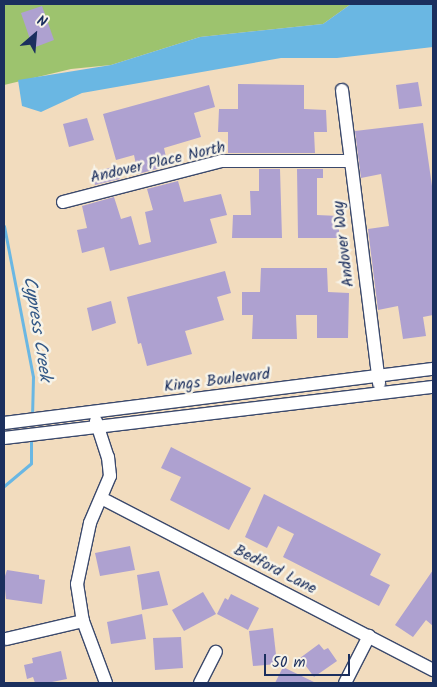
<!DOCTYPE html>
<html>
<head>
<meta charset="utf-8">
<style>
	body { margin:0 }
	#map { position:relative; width:437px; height:687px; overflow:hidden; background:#f2dcbe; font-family:Kalam,sans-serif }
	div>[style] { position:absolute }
	.green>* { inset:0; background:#9dc36e }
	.water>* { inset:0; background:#6ab7e3 }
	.stream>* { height:3px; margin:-1.5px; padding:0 1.5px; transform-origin:1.5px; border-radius:1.5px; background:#6ab7e3 }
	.building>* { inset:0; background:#aea1d0 }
	.roads { filter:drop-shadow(1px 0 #3b496c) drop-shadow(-1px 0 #3b496c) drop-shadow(0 1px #3b496c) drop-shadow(0 -1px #3b496c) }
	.minor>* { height:12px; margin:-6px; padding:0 6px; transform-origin:6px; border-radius:6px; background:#fff }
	span { translate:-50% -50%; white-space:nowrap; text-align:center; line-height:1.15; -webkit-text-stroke:5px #f7f3e8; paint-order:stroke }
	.street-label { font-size:16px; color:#1b2f5e }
	.water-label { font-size:18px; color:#335886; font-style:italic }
	.frame { position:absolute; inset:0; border:5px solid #1b2f5e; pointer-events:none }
	.north { position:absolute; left:10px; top:10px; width:50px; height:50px; -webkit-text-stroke:4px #f7f3e8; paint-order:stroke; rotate:27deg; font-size:14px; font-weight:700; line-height:20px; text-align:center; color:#1b2f5e }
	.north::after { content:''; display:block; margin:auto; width:18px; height:22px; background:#1b2f5e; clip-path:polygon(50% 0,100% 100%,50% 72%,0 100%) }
	.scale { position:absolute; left:264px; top:654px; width:86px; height:22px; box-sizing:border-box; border:2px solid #1b2f5e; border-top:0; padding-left:6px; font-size:15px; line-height:18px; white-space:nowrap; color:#1b2f5e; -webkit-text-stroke:4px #f7f3e8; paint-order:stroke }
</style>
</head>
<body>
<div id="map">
	<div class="green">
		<i style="clip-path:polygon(4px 4px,351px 4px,323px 24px,200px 37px,111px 65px,71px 69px,4px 85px)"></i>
	</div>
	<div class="water">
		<i style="clip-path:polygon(351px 4px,433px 4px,433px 47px,337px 58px,281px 58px,82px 93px,41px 112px,22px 106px,18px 80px,111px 65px,200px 37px,323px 24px)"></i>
	</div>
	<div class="stream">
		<i style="left:4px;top:226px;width:154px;rotate:79.1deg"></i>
		<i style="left:33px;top:377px;width:40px;rotate:91.4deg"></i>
		<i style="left:4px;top:486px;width:35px;rotate:-40deg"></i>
		<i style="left:31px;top:463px;width:25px;rotate:-90deg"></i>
	</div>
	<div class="building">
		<i style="clip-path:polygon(42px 6px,54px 40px,33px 48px,21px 13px)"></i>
		<i style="clip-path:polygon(418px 82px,422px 106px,399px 109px,396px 85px)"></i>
		<i style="clip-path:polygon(238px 84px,304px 85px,304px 109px,326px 110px,327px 132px,314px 132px,315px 153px,228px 153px,228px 132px,218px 132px,219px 109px,238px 109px)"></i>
		<i style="clip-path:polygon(209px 85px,215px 107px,194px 113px,201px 137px,164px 148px,168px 166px,138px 174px,134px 155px,116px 160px,103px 114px)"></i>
		<i style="clip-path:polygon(87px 118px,94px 140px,69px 147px,63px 124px)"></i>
		<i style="clip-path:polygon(423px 123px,433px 193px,433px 315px,423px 317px,426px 336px,403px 339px,398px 306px,378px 310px,368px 229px,389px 226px,381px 174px,361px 178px,355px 131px)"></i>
		<i style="clip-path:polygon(116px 166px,120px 179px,95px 185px,93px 178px,100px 177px,98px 171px)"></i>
		<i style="clip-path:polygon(259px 169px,280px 169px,282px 238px,232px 238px,233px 215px,251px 215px,250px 191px,259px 191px)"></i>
		<i style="clip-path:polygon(297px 169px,323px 169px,323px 178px,317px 178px,317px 215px,339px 216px,339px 238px,298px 238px)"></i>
		<i style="clip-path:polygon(178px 181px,184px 202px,221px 194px,227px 215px,210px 219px,217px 243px,110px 271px,104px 247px,82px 253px,77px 230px,87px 228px,82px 206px,114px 197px,121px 219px,131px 216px,139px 245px,151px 242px,145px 212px,153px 210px,147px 189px)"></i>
		<i style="clip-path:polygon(261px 268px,327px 268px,328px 292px,349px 293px,348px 338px,317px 338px,317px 315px,296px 315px,297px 339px,252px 339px,253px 315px,242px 315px,242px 292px,260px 292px)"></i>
		<i style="clip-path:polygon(225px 271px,231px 293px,217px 297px,224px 320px,185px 331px,192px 354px,147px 366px,141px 343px,138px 344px,127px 297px)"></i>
		<i style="clip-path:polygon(111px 301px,116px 323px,92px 331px,87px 308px)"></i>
		<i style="clip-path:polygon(171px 447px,251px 488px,229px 530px,170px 500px,181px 477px,161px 468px)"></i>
		<i style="clip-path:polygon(264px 494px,381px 554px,370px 575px,390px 585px,379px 606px,283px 557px,294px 534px,278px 526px,267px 548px,245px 537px)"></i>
		<i style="clip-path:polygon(130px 546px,135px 570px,100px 576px,95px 553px)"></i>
		<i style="clip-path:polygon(7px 570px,39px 575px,39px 579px,45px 580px,42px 604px,6px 599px,4px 579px)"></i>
		<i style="clip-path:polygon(433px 570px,433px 626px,426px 620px,413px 637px,395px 625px)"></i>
		<i style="clip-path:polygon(159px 571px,168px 605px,142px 610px,137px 575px)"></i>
		<i style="clip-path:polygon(203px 592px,216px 614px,184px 631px,172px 610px)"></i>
		<i style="clip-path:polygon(231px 594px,259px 608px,248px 630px,217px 614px,225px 598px,228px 600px)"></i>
		<i style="clip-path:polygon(142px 614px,146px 639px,111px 644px,107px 622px)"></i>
		<i style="clip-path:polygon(273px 628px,277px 664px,253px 666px,249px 631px)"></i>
		<i style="clip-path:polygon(181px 637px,183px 668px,155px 670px,153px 638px)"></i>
		<i style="clip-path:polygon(319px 644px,324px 650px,328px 648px,337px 661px,314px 677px,300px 658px)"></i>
		<i style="clip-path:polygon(61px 651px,67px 679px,47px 683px,35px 683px,33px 677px,27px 679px,24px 665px,33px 663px,32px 658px)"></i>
		<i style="clip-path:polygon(283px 667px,316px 683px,275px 683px)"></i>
	</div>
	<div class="roads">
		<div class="minor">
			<i style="left:342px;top:90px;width:296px;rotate:82.8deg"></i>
			<i style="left:63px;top:202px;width:163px;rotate:-14.5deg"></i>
			<i style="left:221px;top:161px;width:129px"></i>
			<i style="left:96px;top:421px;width:38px;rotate:72deg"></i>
			<i style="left:108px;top:457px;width:19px;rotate:84deg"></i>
			<i style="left:110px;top:476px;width:51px;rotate:113.1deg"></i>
			<i style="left:90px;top:523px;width:62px;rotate:102deg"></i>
			<i style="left:77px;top:584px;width:37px;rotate:81deg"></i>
			<i style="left:83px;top:621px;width:66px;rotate:69.6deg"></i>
			<i style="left:4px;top:423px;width:432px;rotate:-7.2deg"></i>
			<i style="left:4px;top:438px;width:432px;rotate:-6.8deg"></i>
			<i style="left:103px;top:499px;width:372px;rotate:27.4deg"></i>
			<i style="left:6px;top:639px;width:79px;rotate:-13.2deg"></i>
			<i style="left:200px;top:683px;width:35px;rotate:-63deg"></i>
			<i style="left:345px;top:683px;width:53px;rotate:-62.9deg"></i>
		</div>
	</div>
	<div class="street-label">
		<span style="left:158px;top:163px;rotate:-13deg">Andover Place North</span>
		<span style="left:344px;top:244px;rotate:-97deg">Andover Way</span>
		<span style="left:217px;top:381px;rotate:-7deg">Kings Boulevard</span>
		<span style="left:275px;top:570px;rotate:27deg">Bedford Lane</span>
	</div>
	<div class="water-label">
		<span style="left:36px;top:329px;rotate:81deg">Cypress Creek</span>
	</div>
	<div class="frame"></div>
	<div class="north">N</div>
	<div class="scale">50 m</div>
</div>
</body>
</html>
